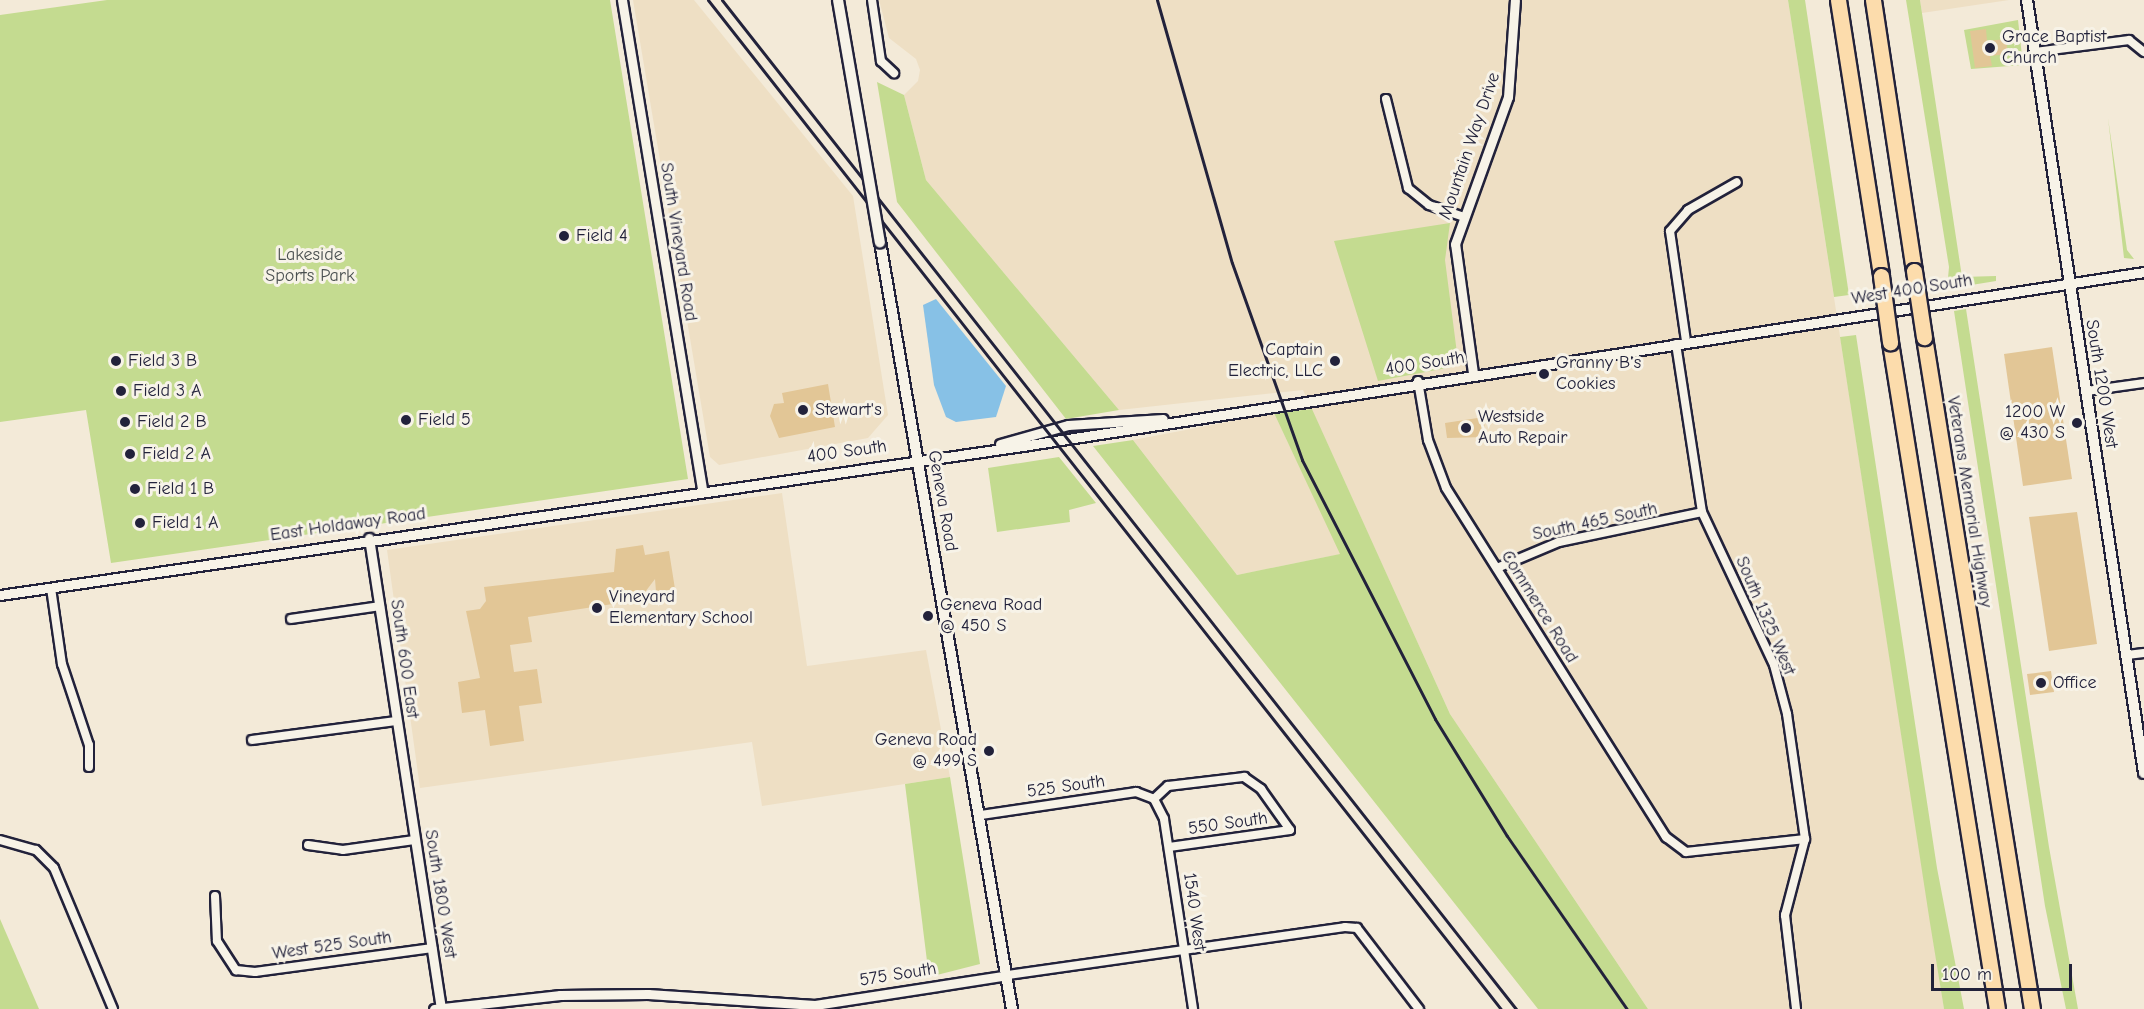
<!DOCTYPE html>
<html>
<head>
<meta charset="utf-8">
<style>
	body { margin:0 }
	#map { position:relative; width:2144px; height:1009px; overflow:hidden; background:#f3ead8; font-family:"Comic Neue",sans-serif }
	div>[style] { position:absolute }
	.built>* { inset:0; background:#eedfc4 }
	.green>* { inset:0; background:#c4db90 }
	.water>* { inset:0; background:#87c1e6 }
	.building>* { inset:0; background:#e2c696 }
	.roads { filter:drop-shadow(2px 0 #22223b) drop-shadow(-2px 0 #22223b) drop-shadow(0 2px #22223b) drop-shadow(0 -2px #22223b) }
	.minor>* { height:8px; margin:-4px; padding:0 4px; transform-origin:4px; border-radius:4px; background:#f7f3e8 }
	.tertiary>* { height:9px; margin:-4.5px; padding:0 4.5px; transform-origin:4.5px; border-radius:4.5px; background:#f7f3e8 }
	.secondary>* { height:10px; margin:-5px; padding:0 5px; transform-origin:5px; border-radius:5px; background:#f7f3e8 }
	.motorway>* { height:15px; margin:-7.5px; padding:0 7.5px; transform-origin:7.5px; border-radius:7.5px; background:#fcdcac }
	.rail>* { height:3px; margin:-1.5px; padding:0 1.5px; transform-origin:1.5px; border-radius:1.5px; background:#22223b }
	.bridges { filter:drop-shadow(2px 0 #22223b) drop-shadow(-2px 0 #22223b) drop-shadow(0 2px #22223b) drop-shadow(0 -2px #22223b) }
	.secondary-bridge>* { height:10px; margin:-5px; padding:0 5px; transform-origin:5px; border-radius:5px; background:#f7f3e8 }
	.motorway-bridge>* { height:15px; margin:-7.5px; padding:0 7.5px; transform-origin:7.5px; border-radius:7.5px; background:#fcdcac }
	.dots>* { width:16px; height:16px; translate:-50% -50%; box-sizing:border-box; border:3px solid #f7f3e8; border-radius:50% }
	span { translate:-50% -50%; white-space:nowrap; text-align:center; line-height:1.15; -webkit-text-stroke:6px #f7f3e8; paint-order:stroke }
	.poi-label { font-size:18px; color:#22223b }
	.left { translate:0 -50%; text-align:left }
	.right { translate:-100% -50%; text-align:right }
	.street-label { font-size:18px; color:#22223b }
	.park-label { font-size:18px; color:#4a5050 }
	.scale { position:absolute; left:1931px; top:964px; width:141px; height:27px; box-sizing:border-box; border:3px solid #22223b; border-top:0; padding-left:8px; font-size:18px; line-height:21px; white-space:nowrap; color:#22223b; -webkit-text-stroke:4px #f7f3e8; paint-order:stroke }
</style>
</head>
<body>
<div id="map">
	<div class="built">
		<i style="clip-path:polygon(633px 0,694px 0,853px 196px,888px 415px,868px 438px,719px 465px,710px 457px)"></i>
		<i style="clip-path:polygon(879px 0,1788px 0,1944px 1009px,1648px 1009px,1450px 714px,1303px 390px,1119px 410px,926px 180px,904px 95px,918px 81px,920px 70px,916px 59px,889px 38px)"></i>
		<i style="clip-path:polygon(1920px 0,2009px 0,1922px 13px)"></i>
		<i style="clip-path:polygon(1274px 413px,1341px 554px,1237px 575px,1133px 440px)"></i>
		<i style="clip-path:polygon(782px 493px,807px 666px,926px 650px,950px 777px,762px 806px,752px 742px,420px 788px,387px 550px)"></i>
	</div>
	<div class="green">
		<i style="clip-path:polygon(107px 0,610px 0,688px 479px,111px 563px,86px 410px,0 422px,0 15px)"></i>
		<i style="clip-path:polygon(1788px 0,1805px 0,1849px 295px,1834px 297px)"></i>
		<i style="clip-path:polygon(1906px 0,1920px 0,1962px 277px,1996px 276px,1996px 281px,1947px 289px,1949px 267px)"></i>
		<i style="clip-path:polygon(2018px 20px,2023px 65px,1971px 69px,1964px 30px)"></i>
		<i style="clip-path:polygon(877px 82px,904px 95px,926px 180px,1119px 410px,1066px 419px,897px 202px)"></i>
		<i style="clip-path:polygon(2108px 118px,2127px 250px,2134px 259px,2124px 258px)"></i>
		<i style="clip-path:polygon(1450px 223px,1445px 260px,1458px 361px,1452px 367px,1378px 381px,1334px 241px)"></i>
		<i style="clip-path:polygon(1966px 309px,2049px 847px,2078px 1009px,2066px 1009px,2045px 906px,1954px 311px)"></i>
		<i style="clip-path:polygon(1856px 335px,1937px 868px,1964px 1009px,1944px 1009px,1930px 923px,1840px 337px)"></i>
		<i style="clip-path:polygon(1312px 409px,1450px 714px,1648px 1009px,1538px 1009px,1093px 446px,1133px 440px,1237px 575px,1340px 554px,1274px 413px)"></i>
		<i style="clip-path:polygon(1059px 457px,1096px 503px,1069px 510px,1070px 522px,997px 532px,988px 468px)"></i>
		<i style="clip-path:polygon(950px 777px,980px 964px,929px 977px,905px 784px)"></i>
		<i style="clip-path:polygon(0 919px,39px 1009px,0 1009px)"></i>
	</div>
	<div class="water">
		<i style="clip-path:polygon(936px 299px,1006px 386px,996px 417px,956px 422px,946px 417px,934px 385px,923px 305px)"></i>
	</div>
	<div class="building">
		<i style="clip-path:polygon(1986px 29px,1987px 41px,2006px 39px,2008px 54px,1990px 56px,1992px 66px,1975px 68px,1970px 31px)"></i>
		<i style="clip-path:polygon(2052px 347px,2072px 479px,2023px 486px,2004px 354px)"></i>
		<i style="clip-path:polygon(828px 384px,835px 427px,779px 438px,770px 416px,774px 404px,784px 403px,782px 393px)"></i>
		<i style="clip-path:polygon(1484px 417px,1485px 437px,1447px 438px,1445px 423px)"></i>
		<i style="clip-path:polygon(2077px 512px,2097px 644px,2049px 651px,2029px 517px)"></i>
		<i style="clip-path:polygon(643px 545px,645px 555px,669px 551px,675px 589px,656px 592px,655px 579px,639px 600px,528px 617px,532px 642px,510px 645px,514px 672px,537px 669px,542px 703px,519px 706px,524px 741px,490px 746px,485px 710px,462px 713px,458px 682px,480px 678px,466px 611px,480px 609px,486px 601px,484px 587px,614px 572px,616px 549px)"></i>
		<i style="clip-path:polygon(2051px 671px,2054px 692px,2030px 695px,2027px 674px)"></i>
	</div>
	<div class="roads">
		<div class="minor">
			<i style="left:872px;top:0;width:62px;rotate:81.6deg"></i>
			<i style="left:881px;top:61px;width:18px;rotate:43deg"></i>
			<i style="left:2035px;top:52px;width:95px;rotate:-7.3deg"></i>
			<i style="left:2129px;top:40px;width:19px;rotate:39deg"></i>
			<i style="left:1386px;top:99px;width:92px;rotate:76.1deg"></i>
			<i style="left:1408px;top:188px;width:27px;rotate:39deg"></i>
			<i style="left:1429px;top:205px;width:34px;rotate:19deg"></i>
			<i style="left:1686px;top:341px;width:111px;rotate:-98.3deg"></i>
			<i style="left:1670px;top:231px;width:28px;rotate:-49deg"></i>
			<i style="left:1688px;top:210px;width:56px;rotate:-29.7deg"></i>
			<i style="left:1676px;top:344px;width:170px;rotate:81.2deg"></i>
			<i style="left:1702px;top:512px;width:169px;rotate:64.8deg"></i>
			<i style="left:1774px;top:665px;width:51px;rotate:75.1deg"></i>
			<i style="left:1787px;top:714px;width:126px;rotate:81.8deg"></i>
			<i style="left:1805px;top:839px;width:79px;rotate:104.7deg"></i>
			<i style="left:1785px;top:915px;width:95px;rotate:83.3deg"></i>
			<i style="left:1418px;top:381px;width:60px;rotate:80.4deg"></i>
			<i style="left:1428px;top:440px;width:51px;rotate:69.4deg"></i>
			<i style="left:1446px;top:488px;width:413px;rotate:57.8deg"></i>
			<i style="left:1666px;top:837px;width:25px;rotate:37deg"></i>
			<i style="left:1686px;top:852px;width:120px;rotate:-6.2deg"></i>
			<i style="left:2087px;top:391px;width:58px;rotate:-8deg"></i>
			<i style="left:1497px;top:568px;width:67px;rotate:-22.8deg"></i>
			<i style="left:1559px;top:542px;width:146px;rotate:-11.8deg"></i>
			<i style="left:51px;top:588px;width:77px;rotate:81.8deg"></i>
			<i style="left:62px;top:664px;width:85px;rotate:71.6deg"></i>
			<i style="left:89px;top:745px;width:22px;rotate:90deg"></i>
			<i style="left:291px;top:619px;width:90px;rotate:-8.3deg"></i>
			<i style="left:2127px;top:655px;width:17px;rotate:-7deg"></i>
			<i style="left:252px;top:740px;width:145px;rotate:-7.5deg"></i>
			<i style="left:1154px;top:799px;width:19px;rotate:-43deg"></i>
			<i style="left:1168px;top:786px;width:77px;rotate:-6.8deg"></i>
			<i style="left:1244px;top:777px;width:21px;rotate:35deg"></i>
			<i style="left:1261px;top:789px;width:50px;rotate:54.7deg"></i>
			<i style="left:1290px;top:830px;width:122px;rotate:172deg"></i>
			<i style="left:981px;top:815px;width:157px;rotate:-8.4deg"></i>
			<i style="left:1136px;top:792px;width:19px;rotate:21deg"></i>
			<i style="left:1154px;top:799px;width:22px;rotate:63deg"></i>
			<i style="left:1164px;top:819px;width:192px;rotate:81.3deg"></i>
			<i style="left:0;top:840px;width:37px;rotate:16deg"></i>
			<i style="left:36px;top:850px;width:25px;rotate:45deg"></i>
			<i style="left:54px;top:868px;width:153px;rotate:67.3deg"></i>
			<i style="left:308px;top:845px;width:35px;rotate:8deg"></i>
			<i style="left:343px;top:850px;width:72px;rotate:-8deg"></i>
			<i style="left:215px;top:896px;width:45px;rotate:87.5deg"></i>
			<i style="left:217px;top:941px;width:35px;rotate:57deg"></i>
			<i style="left:236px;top:970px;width:19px;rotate:6deg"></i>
			<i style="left:255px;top:972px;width:179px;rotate:-7.7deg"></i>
			<i style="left:1008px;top:975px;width:340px;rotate:-8.1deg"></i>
			<i style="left:1345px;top:927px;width:12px;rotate:5deg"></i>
			<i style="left:1357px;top:928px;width:102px;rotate:52.6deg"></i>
		</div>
		<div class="tertiary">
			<i style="left:622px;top:0;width:496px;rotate:80.7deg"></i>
			<i style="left:1473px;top:373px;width:130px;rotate:-97.9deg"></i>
			<i style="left:1455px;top:244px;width:156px;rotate:-70.2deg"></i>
			<i style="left:1508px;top:97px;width:97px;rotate:-85.9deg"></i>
			<i style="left:1000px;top:444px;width:71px;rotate:-15.6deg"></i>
			<i style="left:1068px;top:425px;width:95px;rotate:-3.6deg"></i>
			<i style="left:369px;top:538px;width:475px;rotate:81.3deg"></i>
			<i style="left:0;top:595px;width:1040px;rotate:-8.29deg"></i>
			<i style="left:1029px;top:445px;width:1128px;rotate:-8.82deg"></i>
			<i style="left:434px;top:1009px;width:127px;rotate:-6.3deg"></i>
			<i style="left:560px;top:995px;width:88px;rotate:-0.7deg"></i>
			<i style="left:648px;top:994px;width:167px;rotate:3.8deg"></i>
			<i style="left:815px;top:1005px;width:195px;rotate:-8.8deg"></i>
		</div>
		<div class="secondary">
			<i style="left:2027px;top:0;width:782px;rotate:81.39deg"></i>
			<i style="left:880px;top:242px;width:778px;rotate:80.24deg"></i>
		</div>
		<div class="motorway">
			<i style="left:1838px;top:0;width:279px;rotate:81.1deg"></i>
			<i style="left:1873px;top:0;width:274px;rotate:81.4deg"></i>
			<i style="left:1924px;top:337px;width:681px;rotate:80.87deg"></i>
			<i style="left:1890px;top:342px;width:676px;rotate:80.89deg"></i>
		</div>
	</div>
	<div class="rail">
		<i style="left:708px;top:0;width:1283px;rotate:51.84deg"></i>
		<i style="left:722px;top:0;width:1284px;rotate:51.8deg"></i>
		<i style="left:1157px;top:0;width:273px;rotate:74.1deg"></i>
		<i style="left:1232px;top:263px;width:209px;rotate:70.4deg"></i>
		<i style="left:1302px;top:460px;width:291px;rotate:62.8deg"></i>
		<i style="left:1435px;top:719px;width:137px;rotate:58.4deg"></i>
		<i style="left:1507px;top:836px;width:211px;rotate:55.3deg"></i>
	</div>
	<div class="bridges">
		<div class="secondary-bridge">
			<i style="left:838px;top:0;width:246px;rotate:80.2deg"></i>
		</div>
		<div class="motorway-bridge">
			<i style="left:1914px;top:271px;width:67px;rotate:81.4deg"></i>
			<i style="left:1881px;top:276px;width:67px;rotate:82.2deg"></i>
		</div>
	</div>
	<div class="dots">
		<i style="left:1990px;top:48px;background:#22223b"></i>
		<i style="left:564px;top:236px;background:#22223b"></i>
		<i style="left:116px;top:361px;background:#22223b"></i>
		<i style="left:1335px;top:361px;background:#22223b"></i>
		<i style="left:1544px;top:374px;background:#22223b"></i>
		<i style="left:121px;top:391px;background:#22223b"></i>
		<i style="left:803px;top:410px;background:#22223b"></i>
		<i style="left:406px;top:420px;background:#22223b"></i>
		<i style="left:125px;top:422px;background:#22223b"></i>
		<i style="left:2077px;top:423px;background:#22223b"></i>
		<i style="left:1466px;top:428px;background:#22223b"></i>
		<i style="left:130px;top:454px;background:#22223b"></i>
		<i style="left:135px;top:489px;background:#22223b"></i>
		<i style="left:140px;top:523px;background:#22223b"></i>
		<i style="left:597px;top:608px;background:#22223b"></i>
		<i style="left:928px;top:616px;background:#22223b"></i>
		<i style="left:2041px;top:683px;background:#22223b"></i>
		<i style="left:989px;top:751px;background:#22223b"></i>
	</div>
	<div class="poi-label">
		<span class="left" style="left:2002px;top:48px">Grace Baptist<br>Church</span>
		<span class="left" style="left:576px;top:236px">Field 4</span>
		<span class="right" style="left:1323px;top:361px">Captain<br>Electric, LLC</span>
		<span class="left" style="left:128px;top:361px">Field 3 B</span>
		<span class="left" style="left:1556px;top:374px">Granny B's<br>Cookies</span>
		<span class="left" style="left:133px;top:391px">Field 3 A</span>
		<span class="left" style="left:815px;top:410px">Stewart's</span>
		<span class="right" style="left:2065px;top:423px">1200 W<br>@ 430 S</span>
		<span class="left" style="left:1478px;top:428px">Westside<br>Auto Repair</span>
		<span class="left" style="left:418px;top:420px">Field 5</span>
		<span class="left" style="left:137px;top:422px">Field 2 B</span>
		<span class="left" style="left:142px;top:454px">Field 2 A</span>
		<span class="left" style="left:147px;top:489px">Field 1 B</span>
		<span class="left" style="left:152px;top:523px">Field 1 A</span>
		<span class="left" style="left:609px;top:608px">Vineyard<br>Elementary School</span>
		<span class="left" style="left:940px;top:616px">Geneva Road<br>@ 450 S</span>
		<span class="left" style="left:2053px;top:683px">Office</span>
		<span class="right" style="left:977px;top:751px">Geneva Road<br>@ 499 S</span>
	</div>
	<div class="street-label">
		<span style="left:1470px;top:146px;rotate:-71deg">Mountain Way Drive</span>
		<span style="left:678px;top:242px;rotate:81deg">South Vineyard Road</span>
		<span style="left:1912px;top:290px;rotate:-9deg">West 400 South</span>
		<span style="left:1425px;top:364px;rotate:-9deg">400 South</span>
		<span style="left:2101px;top:384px;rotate:81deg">South 1200 West</span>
		<span style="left:847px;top:452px;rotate:-8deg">400 South</span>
		<span style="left:942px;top:501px;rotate:80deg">Geneva Road</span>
		<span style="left:1969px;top:502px;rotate:81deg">Veterans Memorial Highway</span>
		<span style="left:1595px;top:522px;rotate:-12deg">South 465 South</span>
		<span style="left:348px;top:525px;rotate:-8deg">East Holdaway Road</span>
		<span style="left:1539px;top:607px;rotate:58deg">Commerce Road</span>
		<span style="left:1765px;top:616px;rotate:67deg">South 1325 West</span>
		<span style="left:404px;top:659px;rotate:82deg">South 600 East</span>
		<span style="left:1066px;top:787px;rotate:-8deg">525 South</span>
		<span style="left:1228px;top:824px;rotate:-8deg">550 South</span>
		<span style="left:440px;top:894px;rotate:81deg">South 1800 West</span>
		<span style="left:1194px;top:912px;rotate:82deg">1540 West</span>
		<span style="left:332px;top:946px;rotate:-8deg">West 525 South</span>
		<span style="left:898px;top:975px;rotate:-9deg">575 South</span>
	</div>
	<div class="park-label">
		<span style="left:310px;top:266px">Lakeside<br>Sports Park</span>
	</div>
	<div class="scale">100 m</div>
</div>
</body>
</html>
